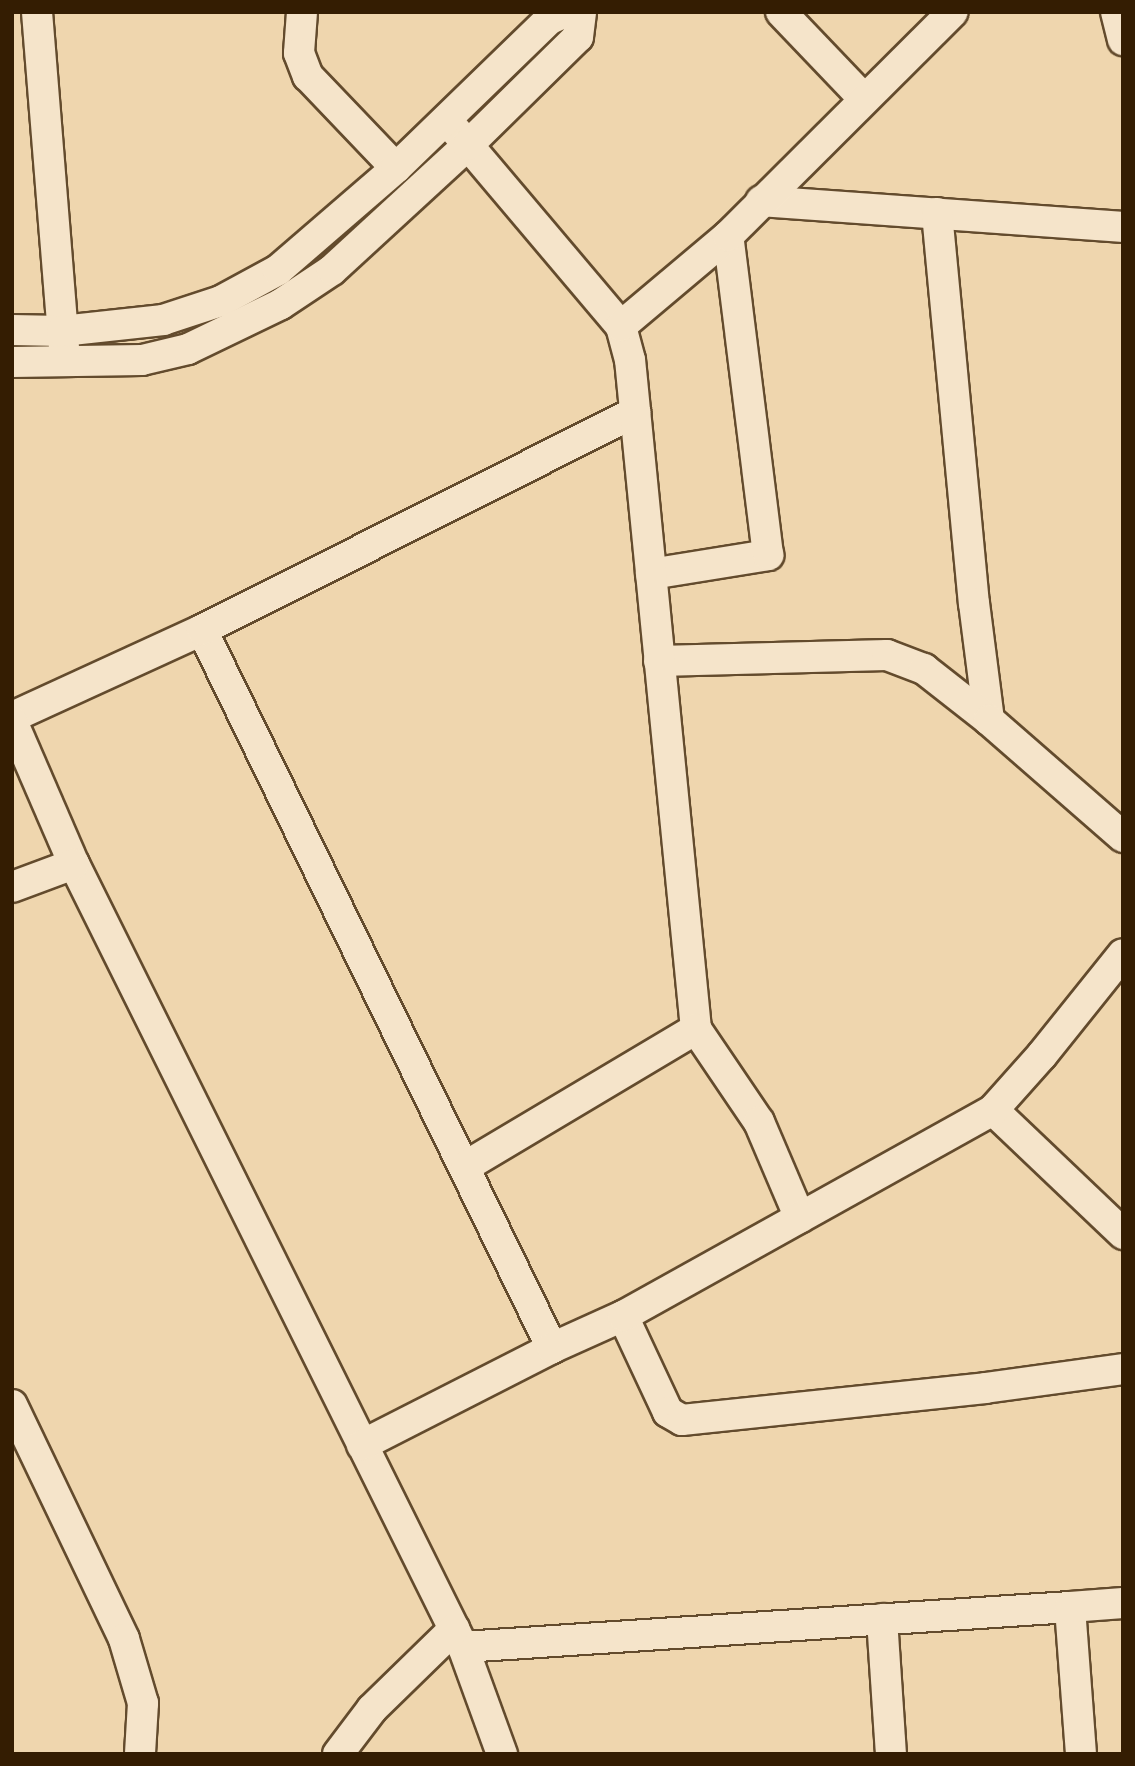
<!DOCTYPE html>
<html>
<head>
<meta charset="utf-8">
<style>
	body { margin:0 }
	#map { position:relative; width:1135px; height:1766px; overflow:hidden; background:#efd6ae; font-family:Alegreya,serif }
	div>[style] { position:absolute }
	.roads { filter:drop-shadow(2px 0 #634b2d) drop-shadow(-2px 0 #634b2d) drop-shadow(0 2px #634b2d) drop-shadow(0 -2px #634b2d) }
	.street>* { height:30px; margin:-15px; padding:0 15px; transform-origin:15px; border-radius:15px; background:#f5e4ca }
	span { translate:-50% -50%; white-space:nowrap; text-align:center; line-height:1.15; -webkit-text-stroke:6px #f5e4ca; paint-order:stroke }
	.frame { position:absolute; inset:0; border:14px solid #341d02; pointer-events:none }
</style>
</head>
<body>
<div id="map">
	<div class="roads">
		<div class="street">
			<i style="left:37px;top:12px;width:339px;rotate:85.4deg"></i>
			<i style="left:302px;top:12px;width:41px;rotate:94.2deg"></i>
			<i style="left:299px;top:53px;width:25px;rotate:69deg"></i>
			<i style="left:308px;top:76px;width:127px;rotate:46.3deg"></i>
			<i style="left:781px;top:12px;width:120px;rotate:46.3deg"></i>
			<i style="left:1116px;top:12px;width:29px;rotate:76deg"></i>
			<i style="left:456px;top:131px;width:255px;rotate:49.8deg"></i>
			<i style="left:761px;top:201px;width:363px;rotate:4.1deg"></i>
			<i style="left:937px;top:213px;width:392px;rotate:84.6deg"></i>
			<i style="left:974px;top:603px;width:118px;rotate:82.7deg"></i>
			<i style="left:12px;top:330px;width:50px;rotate:1.1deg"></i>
			<i style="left:62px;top:331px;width:102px;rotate:-6.2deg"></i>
			<i style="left:163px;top:320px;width:61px;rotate:-18.1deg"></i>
			<i style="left:221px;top:301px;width:65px;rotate:-28.5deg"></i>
			<i style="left:278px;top:270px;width:156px;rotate:-40.8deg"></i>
			<i style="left:396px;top:168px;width:214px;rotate:-44.1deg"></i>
			<i style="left:550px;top:19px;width:17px;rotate:-24deg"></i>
			<i style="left:12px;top:362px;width:130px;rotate:-0.9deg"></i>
			<i style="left:142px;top:360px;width:47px;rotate:-13.4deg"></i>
			<i style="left:188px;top:349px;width:103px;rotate:-25.8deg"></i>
			<i style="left:281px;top:304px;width:61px;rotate:-33.7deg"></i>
			<i style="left:332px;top:270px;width:185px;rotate:-42.6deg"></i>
			<i style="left:468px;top:145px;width:154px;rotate:-44.5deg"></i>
			<i style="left:578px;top:37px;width:25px;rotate:-83deg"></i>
			<i style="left:651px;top:574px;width:119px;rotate:-9.2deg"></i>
			<i style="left:768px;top:555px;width:321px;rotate:-97.1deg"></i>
			<i style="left:202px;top:630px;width:799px;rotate:64.01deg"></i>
			<i style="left:659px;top:661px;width:228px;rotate:-1.5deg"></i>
			<i style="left:887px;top:655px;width:40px;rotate:21deg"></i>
			<i style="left:924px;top:669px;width:83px;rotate:38.1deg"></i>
			<i style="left:989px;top:720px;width:178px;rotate:41.1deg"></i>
			<i style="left:12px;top:717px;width:209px;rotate:-24.6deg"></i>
			<i style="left:202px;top:630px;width:485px;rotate:-26.7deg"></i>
			<i style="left:12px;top:721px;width:156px;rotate:66.6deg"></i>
			<i style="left:74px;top:864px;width:874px;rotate:63.58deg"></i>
			<i style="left:463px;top:1647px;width:114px;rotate:70deg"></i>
			<i style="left:12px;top:887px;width:66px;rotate:-20.4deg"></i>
			<i style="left:696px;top:1029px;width:672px;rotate:-95.63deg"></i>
			<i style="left:630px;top:360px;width:35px;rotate:-105deg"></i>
			<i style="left:621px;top:326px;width:140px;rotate:-40.1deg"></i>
			<i style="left:728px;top:236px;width:317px;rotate:-44.9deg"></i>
			<i style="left:993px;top:1110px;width:180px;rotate:43.6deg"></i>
			<i style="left:466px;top:1166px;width:268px;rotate:-30.8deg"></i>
			<i style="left:696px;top:1029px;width:112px;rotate:55.9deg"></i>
			<i style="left:759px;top:1122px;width:104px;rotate:66.9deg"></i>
			<i style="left:623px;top:1316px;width:106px;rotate:64.9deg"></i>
			<i style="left:668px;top:1412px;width:16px;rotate:30deg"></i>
			<i style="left:682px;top:1420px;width:305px;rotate:-6deg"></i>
			<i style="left:985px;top:1388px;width:139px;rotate:-7.8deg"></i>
			<i style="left:12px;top:1405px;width:259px;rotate:64.4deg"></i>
			<i style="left:124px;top:1639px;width:67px;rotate:73.5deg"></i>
			<i style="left:143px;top:1703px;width:51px;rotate:93.4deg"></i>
			<i style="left:362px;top:1445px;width:213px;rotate:-27deg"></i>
			<i style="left:552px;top:1348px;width:78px;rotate:-24.3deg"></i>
			<i style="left:623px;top:1316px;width:423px;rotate:-29.1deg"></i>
			<i style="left:993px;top:1110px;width:74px;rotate:-48.3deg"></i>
			<i style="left:1042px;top:1055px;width:129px;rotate:-51.3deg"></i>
			<i style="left:882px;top:1619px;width:135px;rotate:86.2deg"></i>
			<i style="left:463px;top:1647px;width:608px;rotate:-3.77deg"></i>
			<i style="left:338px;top:1754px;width:56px;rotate:-52.9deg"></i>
			<i style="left:372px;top:1709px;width:115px;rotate:-44.3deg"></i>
			<i style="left:1081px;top:1754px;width:147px;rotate:-94.3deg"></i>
			<i style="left:1070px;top:1607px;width:53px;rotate:-4.3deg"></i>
		</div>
	</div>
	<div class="frame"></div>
</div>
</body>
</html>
